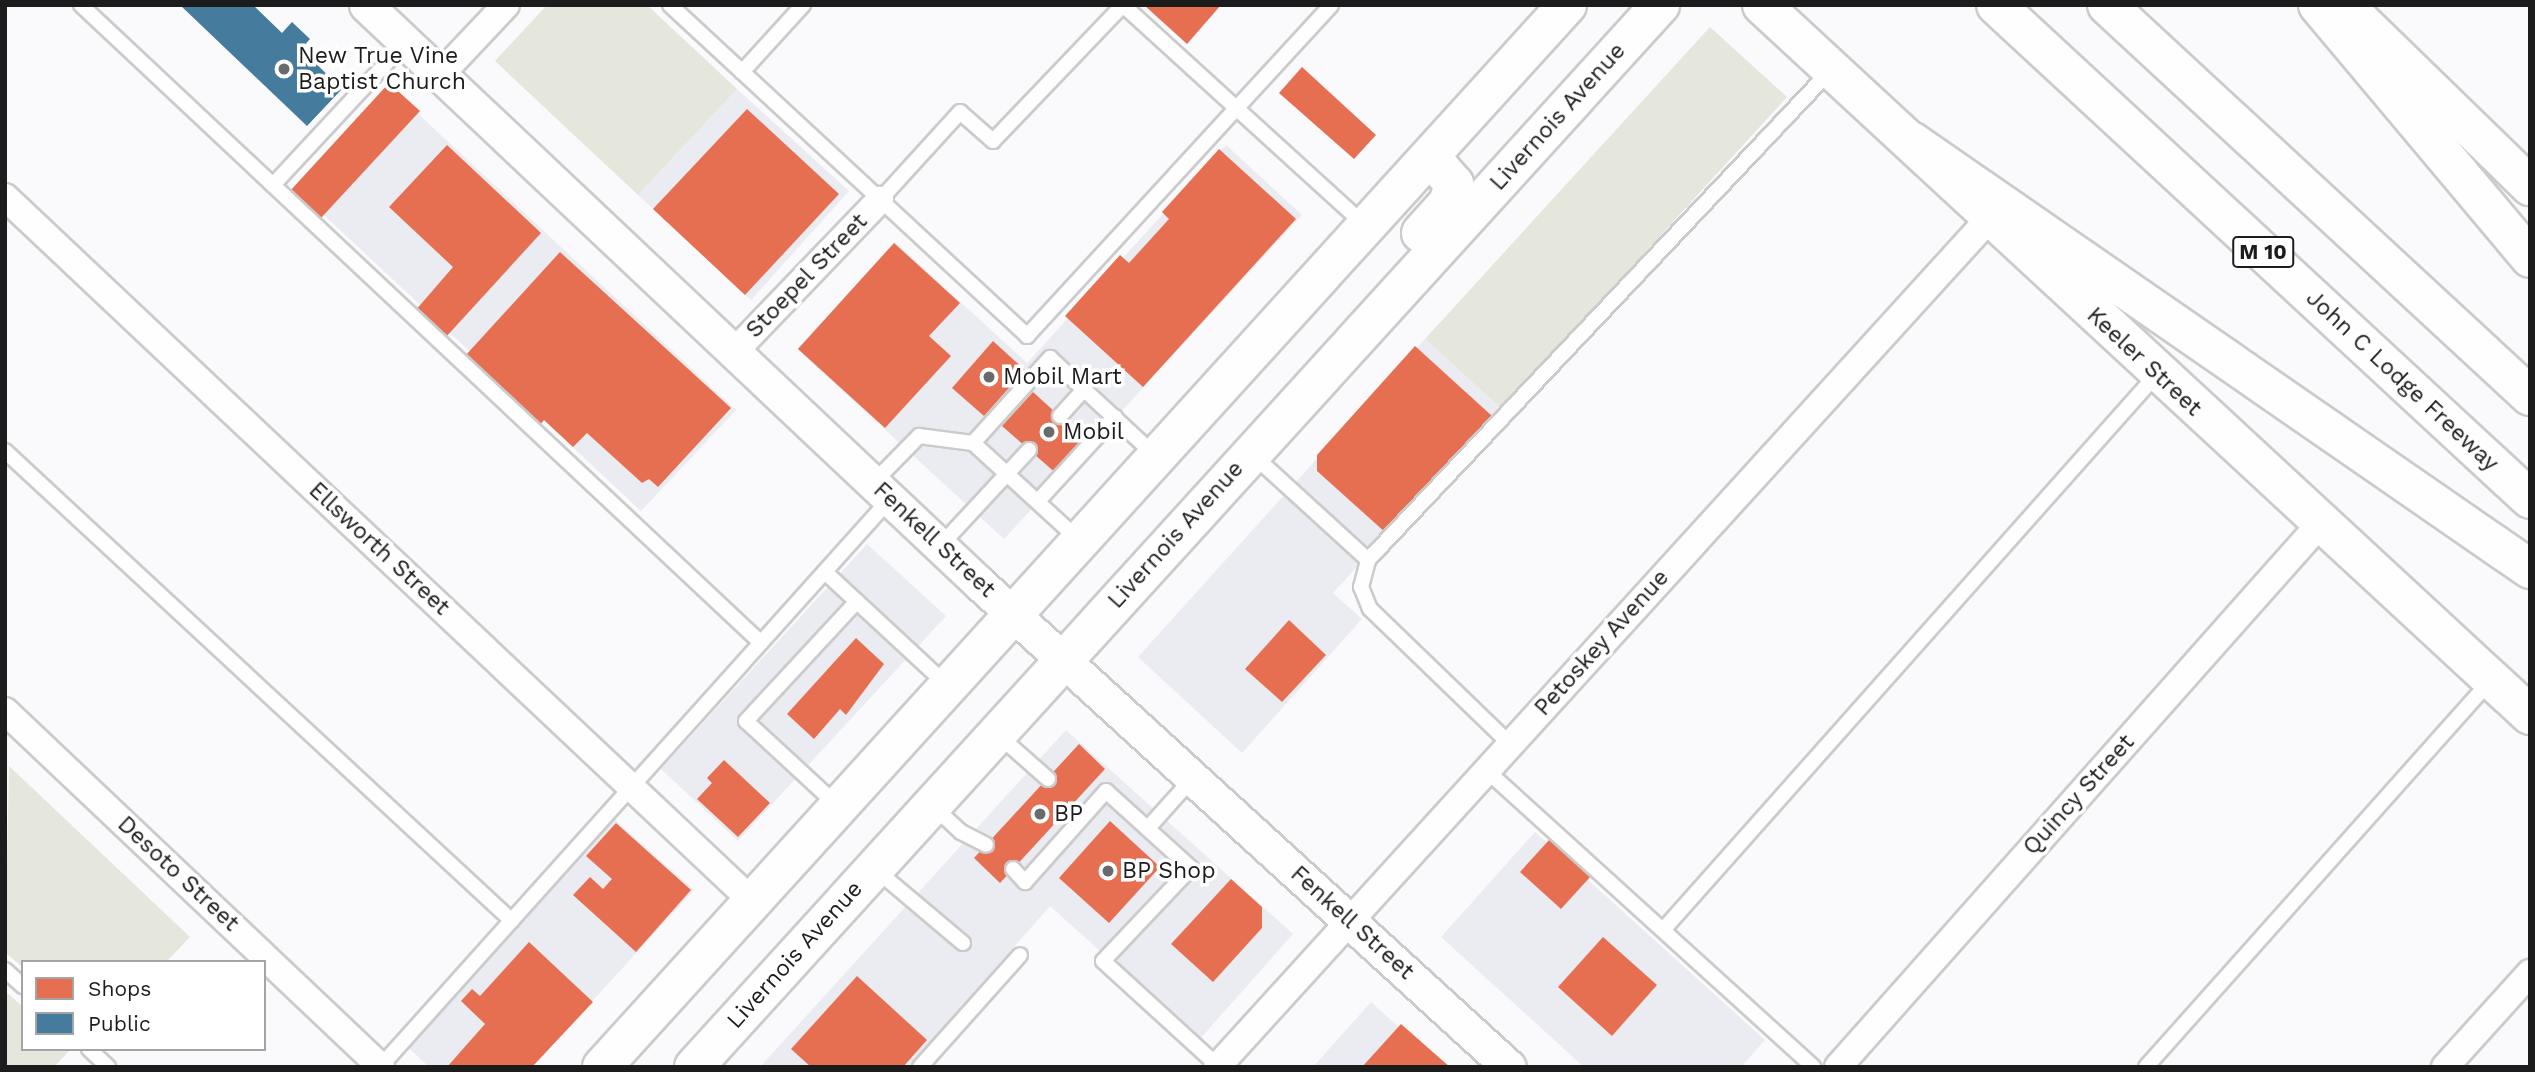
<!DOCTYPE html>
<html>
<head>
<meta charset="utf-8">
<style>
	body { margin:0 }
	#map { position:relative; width:2535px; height:1072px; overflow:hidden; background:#faf9fb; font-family:"Work Sans",sans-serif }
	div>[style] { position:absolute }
	.built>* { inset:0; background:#ebebf2 }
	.green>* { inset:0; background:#e5e6dc }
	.shops>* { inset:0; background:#e76f51 }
	.public>* { inset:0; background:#457b9d }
	.roads { filter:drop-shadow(2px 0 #cbcbcc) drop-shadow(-2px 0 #cbcbcc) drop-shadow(0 2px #cbcbcc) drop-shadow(0 -2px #cbcbcc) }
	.service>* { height:14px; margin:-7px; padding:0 7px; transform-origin:7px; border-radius:7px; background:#fefefe }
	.minor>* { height:26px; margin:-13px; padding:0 13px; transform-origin:13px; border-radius:13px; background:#fefefe }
	.tertiary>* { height:33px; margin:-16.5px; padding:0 16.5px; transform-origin:16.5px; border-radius:16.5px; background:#fefefe }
	.secondary>* { height:38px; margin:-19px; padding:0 19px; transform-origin:19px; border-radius:19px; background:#fefefe }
	.motorway>* { height:38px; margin:-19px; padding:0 19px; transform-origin:19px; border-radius:19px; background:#fefefe }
	.dots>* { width:19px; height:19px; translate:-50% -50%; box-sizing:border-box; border:4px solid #fff; border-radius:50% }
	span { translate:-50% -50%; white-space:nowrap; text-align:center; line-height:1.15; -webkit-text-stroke:7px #fff; paint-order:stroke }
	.shield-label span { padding:2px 5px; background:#fff; border:2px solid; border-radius:5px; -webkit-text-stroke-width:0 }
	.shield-label { font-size:21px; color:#1c1c1d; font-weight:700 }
	.poi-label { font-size:23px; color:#1c1c1d }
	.left { translate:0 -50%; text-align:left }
	.street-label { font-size:23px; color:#1c1c1d }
	.frame { position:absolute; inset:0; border:7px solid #1c1c1d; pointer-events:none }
	.legend { position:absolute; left:21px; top:960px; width:245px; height:91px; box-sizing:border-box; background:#fff; border:2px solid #a4a4a5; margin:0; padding:9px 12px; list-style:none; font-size:21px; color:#1c1c1d }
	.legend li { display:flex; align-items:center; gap:14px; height:35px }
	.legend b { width:35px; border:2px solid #a4a4a5 }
</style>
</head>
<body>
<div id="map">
	<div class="built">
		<i style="clip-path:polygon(387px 85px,736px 410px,641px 511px,294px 187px)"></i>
		<i style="clip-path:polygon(737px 89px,849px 191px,751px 300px,638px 195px)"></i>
		<i style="clip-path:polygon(1226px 145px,1302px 215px,1004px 539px,797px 349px,895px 242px,1027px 363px)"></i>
		<i style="clip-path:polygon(1425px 339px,1502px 409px,1333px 593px,1362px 619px,1242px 753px,1138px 657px)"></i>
		<i style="clip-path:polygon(867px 544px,946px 616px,738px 841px,661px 769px)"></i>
		<i style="clip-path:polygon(1066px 730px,1293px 934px,1199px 1040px,1050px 906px,909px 1067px,760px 1067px)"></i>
		<i style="clip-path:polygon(615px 820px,694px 890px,532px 1067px,429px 1067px,409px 1048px)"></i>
		<i style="clip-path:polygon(1535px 832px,1765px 1040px,1741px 1067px,1584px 1067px,1441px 937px)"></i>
		<i style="clip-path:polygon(1371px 1002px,1443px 1067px,1313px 1067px)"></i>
	</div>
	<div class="green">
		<i style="clip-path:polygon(547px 5px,647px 5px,737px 89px,638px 195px,495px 61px)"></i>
		<i style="clip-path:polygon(1710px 27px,1787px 97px,1502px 409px,1425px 339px)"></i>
		<i style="clip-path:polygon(9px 766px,190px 937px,166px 962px,23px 962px,23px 968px,5px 952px)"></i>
		<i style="clip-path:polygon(5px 991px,23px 1007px,23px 1049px,69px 1051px,54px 1067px,5px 1067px)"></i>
	</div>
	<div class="shops">
		<i style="clip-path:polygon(1144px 5px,1221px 5px,1187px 44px)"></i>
		<i style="clip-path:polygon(1302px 67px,1376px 135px,1354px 159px,1279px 93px)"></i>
		<i style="clip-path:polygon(389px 83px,420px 111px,321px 218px,290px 191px)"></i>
		<i style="clip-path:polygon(747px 109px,839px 194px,745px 295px,653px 209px)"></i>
		<i style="clip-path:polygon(447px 145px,541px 233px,445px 338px,415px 311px,453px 267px,389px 207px)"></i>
		<i style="clip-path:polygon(1219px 149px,1296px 219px,1143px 387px,1065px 316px,1120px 255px,1129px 263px,1169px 219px,1162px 212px)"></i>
		<i style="clip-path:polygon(894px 243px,960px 303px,929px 336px,951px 356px,885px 428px,798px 349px)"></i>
		<i style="clip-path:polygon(560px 252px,731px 408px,658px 487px,649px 479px,642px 483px,587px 433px,573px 447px,544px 420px,540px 425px,465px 356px)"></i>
		<i style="clip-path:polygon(993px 341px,1025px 370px,984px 416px,952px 388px)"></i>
		<i style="clip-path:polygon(1415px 346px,1492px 416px,1386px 533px,1317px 471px,1317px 455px)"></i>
		<i style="clip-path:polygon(1033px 392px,1088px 442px,1058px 475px,1002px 426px)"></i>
		<i style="clip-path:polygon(1289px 620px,1326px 655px,1282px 702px,1245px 669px)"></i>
		<i style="clip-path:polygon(856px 638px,884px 664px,846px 715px,840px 709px,814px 739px,787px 714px)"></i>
		<i style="clip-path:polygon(1079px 744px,1105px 769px,1000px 883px,974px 858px)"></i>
		<i style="clip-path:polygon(724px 760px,770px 803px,738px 837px,697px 799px,712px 783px,707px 778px)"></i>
		<i style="clip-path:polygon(1110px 821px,1160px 867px,1109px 923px,1059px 878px)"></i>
		<i style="clip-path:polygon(616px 823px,691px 890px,636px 952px,573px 895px,590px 877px,603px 889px,612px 879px,586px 856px)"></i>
		<i style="clip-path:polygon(1550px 839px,1591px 876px,1561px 909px,1520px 872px)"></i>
		<i style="clip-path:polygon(1231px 879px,1262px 907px,1262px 928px,1213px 982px,1171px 944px)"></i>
		<i style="clip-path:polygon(1603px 937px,1657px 985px,1612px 1036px,1558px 987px)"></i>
		<i style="clip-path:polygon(529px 942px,593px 1002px,532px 1067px,447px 1067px,485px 1024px,461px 1001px,472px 989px,480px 996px)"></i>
		<i style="clip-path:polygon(857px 976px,927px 1040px,903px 1067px,811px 1067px,791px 1049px)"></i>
		<i style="clip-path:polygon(1401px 1024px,1443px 1061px,1450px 1067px,1362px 1067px)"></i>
	</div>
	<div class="public">
		<i style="clip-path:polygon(180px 5px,253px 5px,282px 33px,292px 22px,310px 39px,301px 49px,342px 89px,307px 126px)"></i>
	</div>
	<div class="roads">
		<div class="service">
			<i style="left:81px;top:5px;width:932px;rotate:43.17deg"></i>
			<i style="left:670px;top:5px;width:487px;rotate:42.8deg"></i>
			<i style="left:1027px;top:336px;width:449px;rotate:-47.4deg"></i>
			<i style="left:742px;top:72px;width:91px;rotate:-47.7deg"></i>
			<i style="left:273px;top:185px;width:195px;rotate:-47.1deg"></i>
			<i style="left:880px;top:200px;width:119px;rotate:-47.7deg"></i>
			<i style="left:960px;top:112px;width:44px;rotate:41.3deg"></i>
			<i style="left:993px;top:141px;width:188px;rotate:-46.3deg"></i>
			<i style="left:1123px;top:5px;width:327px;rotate:42.3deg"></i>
			<i style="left:1060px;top:416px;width:36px;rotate:-48deg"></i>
			<i style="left:5px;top:451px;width:691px;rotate:42.83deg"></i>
			<i style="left:1253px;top:455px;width:156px;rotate:42.4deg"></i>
			<i style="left:873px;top:483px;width:66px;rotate:-45.6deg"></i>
			<i style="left:919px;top:436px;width:54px;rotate:7.4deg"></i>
			<i style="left:1038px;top:501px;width:114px;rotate:-47.5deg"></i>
			<i style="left:1079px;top:540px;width:144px;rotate:-137.5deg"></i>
			<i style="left:973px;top:443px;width:115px;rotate:-47.8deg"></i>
			<i style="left:1050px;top:358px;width:144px;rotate:42.8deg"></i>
			<i style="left:940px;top:546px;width:131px;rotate:-47.2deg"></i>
			<i style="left:825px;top:572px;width:166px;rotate:42.8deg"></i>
			<i style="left:997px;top:734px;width:68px;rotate:41.4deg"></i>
			<i style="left:1510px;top:744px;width:194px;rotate:-136deg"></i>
			<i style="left:1370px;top:609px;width:24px;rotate:-112deg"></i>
			<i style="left:1361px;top:587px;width:28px;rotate:-75deg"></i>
			<i style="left:1368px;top:560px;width:673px;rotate:-46.63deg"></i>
			<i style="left:1486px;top:770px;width:442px;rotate:42.2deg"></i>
			<i style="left:838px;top:806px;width:125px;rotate:-137.3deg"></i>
			<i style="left:746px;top:721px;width:163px;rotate:-47.2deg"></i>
			<i style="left:934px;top:807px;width:37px;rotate:43deg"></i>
			<i style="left:961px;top:832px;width:28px;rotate:27deg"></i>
			<i style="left:1148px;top:828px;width:66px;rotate:-48.1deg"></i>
			<i style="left:875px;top:869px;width:115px;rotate:40.1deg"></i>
			<i style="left:1013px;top:869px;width:18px;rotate:47deg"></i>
			<i style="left:1025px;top:882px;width:122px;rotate:-48.3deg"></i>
			<i style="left:1106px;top:791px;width:115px;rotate:42.2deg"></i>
			<i style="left:1191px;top:868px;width:128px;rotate:133.4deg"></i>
			<i style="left:1103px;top:961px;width:157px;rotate:42.4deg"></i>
			<i style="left:1663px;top:930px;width:744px;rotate:-48.38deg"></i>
			<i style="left:5px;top:970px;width:24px;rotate:42deg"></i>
			<i style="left:89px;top:1049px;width:26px;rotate:43deg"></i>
			<i style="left:380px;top:1067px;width:763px;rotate:-48.08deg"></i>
			<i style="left:920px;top:1067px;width:150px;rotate:-48.2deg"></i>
			<i style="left:2146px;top:1067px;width:517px;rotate:-48.29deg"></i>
		</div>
		<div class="minor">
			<i style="left:440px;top:75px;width:96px;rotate:-46.7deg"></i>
			<i style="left:5px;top:197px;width:1026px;rotate:43.3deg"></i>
			<i style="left:734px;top:352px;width:211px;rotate:-46.2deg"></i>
			<i style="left:5px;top:711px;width:518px;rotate:43.43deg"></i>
			<i style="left:1217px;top:1067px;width:1147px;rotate:-47.69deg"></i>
			<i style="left:1838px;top:1067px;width:726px;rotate:-48.41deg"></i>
			<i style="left:2445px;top:1067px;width:127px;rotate:-47.9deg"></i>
		</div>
		<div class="tertiary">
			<i style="left:366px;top:5px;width:844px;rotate:43.32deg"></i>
			<i style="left:980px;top:584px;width:716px;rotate:42.4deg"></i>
		</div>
		<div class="secondary">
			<i style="left:1762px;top:5px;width:1046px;rotate:42.75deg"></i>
			<i style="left:2344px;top:5px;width:260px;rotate:44.2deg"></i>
			<i style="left:1421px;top:233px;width:40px;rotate:-48deg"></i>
			<i style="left:1448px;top:203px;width:20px;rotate:-72deg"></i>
			<i style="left:1454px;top:184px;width:35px;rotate:-131deg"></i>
			<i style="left:602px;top:1067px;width:1435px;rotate:-47.74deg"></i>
			<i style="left:694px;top:1067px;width:1436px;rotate:-47.71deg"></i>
		</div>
		<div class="motorway">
			<i style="left:1996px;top:5px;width:727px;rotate:42.77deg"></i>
			<i style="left:2107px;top:5px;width:576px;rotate:42.75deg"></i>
			<i style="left:2318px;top:5px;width:330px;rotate:50deg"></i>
			<i style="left:1911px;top:141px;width:753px;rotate:34.66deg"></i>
		</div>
	</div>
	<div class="dots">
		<i style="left:284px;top:69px;background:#6a696b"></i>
		<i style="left:989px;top:377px;background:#6a696b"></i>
		<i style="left:1049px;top:432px;background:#6a696b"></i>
		<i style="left:1040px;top:814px;background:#6a696b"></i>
		<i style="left:1108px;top:871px;background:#6a696b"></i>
	</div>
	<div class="shield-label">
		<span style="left:2263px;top:252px">M 10</span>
	</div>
	<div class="poi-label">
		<span class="left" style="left:298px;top:69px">New True Vine<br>Baptist Church</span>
		<span class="left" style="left:1003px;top:377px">Mobil Mart</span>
		<span class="left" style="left:1063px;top:432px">Mobil</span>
		<span class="left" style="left:1054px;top:814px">BP</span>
		<span class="left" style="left:1122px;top:871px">BP Shop</span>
	</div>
	<div class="street-label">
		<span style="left:1558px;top:117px;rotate:-48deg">Livernois Avenue</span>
		<span style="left:807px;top:276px;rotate:-46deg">Stoepel Street</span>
		<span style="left:2144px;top:362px;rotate:43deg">Keeler Street</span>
		<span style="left:2402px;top:381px;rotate:43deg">John C Lodge Freeway</span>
		<span style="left:1176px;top:535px;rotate:-48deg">Livernois Avenue</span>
		<span style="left:934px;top:540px;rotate:43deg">Fenkell Street</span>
		<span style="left:379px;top:549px;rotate:43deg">Ellsworth Street</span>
		<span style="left:1602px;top:643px;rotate:-48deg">Petoskey Avenue</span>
		<span style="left:2079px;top:795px;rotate:-48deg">Quincy Street</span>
		<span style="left:178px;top:874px;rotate:43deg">Desoto Street</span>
		<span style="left:1352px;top:923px;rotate:42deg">Fenkell Street</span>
		<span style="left:795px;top:955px;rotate:-48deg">Livernois Avenue</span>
	</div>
	<div class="frame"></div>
	<ul class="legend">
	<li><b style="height:19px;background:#e76f51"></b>Shops</li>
	<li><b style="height:19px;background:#457b9d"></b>Public</li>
	</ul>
</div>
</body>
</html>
